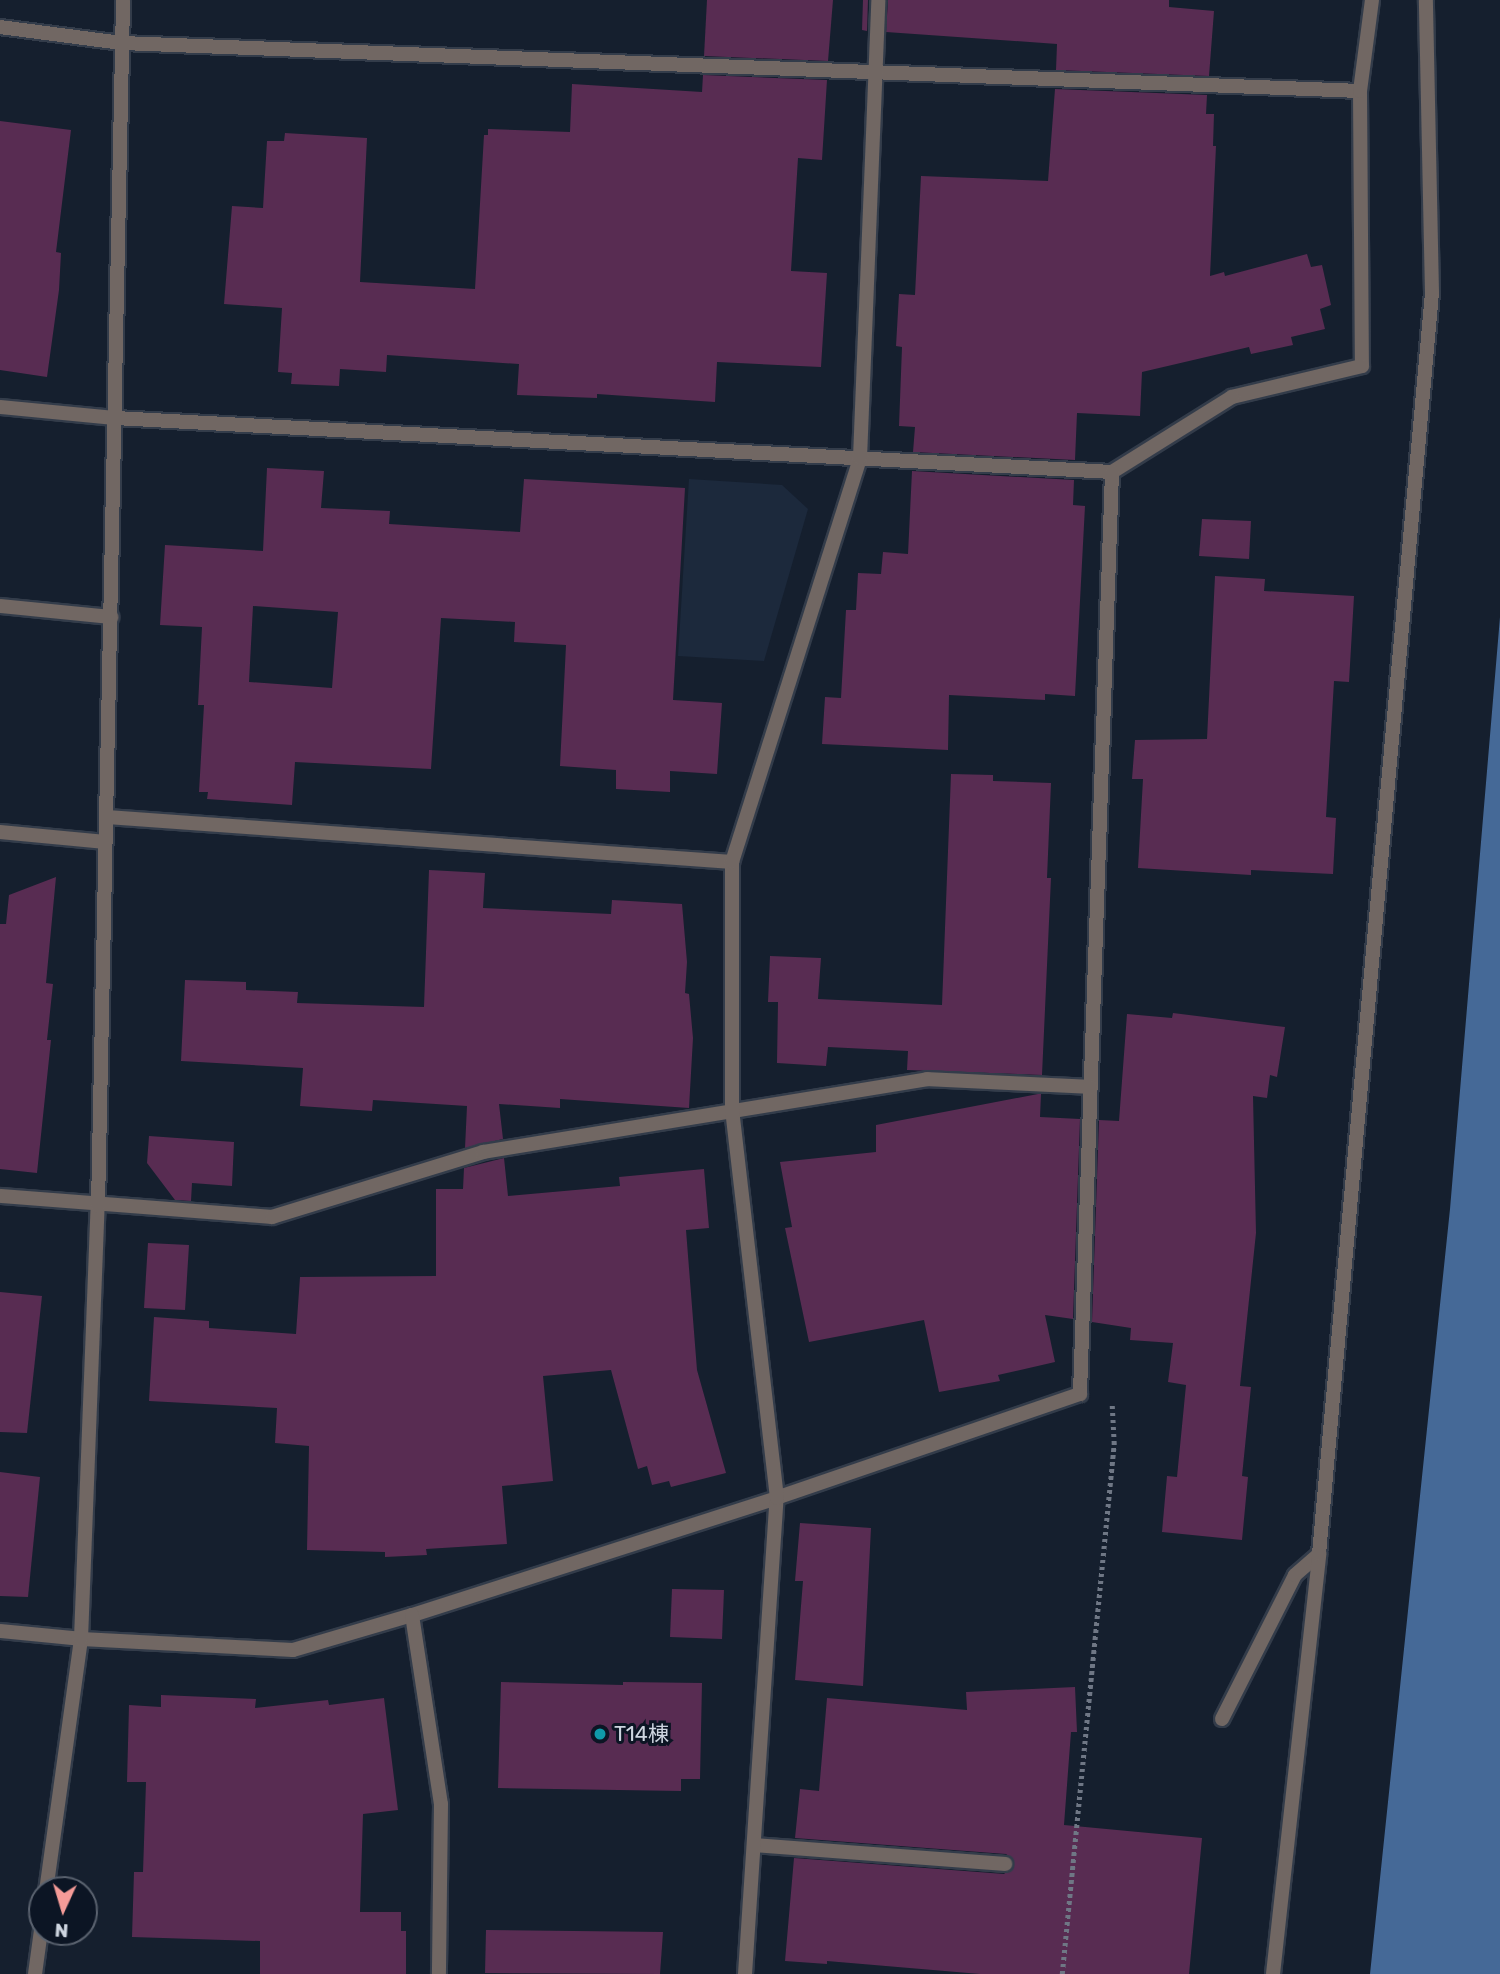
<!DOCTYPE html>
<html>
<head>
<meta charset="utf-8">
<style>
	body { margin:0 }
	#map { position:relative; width:1500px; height:1974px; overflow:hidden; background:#151f2e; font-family:Rubik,"Noto Sans JP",sans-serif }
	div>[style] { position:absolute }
	.built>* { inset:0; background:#1c293c }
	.water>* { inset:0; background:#456997 }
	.building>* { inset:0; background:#582c52 }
	.path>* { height:4.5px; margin-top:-2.25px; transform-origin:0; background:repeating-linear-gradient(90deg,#6f7785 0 3.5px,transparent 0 7px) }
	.roads { filter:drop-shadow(2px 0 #333c4a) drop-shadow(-2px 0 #333c4a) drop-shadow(0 2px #333c4a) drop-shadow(0 -2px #333c4a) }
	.service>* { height:14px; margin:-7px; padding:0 7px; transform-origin:7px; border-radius:7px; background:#716763 }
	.minor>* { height:14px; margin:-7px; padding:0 7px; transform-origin:7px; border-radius:7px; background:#716763 }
	.tertiary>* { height:14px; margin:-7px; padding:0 7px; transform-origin:7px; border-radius:7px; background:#716763 }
	.dots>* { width:19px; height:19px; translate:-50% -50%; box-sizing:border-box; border:4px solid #0c1524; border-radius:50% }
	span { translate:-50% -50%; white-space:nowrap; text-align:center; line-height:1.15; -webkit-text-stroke:6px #0c1524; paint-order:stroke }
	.poi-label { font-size:21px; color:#ced5e0 }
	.left { translate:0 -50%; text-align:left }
	.north { position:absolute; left:28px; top:1876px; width:70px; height:70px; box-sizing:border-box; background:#0c1524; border:2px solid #5a626f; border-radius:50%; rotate:184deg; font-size:19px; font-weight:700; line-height:28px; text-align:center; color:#ced5e0 }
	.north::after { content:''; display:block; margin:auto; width:24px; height:32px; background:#f59b98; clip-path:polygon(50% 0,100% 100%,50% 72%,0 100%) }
</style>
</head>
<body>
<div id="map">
	<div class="built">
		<i style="clip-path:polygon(689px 479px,782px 485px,808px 509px,764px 661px,678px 656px)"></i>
	</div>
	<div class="water">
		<i style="clip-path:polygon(1500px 617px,1500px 1974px,1370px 1974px,1450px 1209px)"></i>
	</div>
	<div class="building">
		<i style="clip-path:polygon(707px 0,833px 0,828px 61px,704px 56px)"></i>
		<i style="clip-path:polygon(863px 0,868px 0,867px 31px,862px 30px)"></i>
		<i style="clip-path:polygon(888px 0,1169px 0,1169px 7px,1214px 11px,1209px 76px,1056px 70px,1057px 44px,886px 32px)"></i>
		<i style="clip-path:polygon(703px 75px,827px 80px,822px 160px,798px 158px,791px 271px,827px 273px,821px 367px,717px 362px,715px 402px,597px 394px,597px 398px,517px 395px,519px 364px,387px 355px,386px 372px,340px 369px,339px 386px,291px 384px,292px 373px,278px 372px,282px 308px,224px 304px,232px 206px,263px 208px,267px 141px,284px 141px,285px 133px,367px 138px,360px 282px,475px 289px,484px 135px,488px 135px,488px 129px,570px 132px,572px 84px,702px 92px)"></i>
		<i style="clip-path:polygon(1055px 89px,1207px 95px,1206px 114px,1214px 114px,1213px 146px,1216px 146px,1210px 276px,1224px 272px,1225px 276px,1307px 254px,1311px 267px,1322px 265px,1331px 305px,1320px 309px,1325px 329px,1291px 337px,1293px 345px,1251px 354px,1249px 347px,1142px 372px,1140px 416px,1077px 413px,1075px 460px,913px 452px,915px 427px,899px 426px,902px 347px,896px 346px,899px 294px,915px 295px,921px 176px,1048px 181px)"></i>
		<i style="clip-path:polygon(0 121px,71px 130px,56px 252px,61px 253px,59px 290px,47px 377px,0 370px)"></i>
		<i style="clip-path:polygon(evenodd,267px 468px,324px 471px,321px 508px,390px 511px,389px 524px,520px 532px,524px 479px,685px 488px,673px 700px,722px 703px,717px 774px,670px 771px,670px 792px,616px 789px,616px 770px,560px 766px,566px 645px,514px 642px,515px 622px,441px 618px,431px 769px,295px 762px,292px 805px,207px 799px,208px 792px,199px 792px,204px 705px,198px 705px,202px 627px,160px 625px,165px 545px,263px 551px,267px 468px,253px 606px,338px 612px,332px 688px,249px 682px,253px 606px)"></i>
		<i style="clip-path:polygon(912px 471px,1074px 480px,1073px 505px,1085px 506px,1075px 696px,1045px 694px,1045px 700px,949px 695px,948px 750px,822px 744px,825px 697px,841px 698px,846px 610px,856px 610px,858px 573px,881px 574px,883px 552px,908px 554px)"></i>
		<i style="clip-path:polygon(1202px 519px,1251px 521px,1249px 559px,1199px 556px)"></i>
		<i style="clip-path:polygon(1215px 576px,1265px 579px,1264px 591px,1354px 596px,1349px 682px,1334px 681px,1326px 817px,1336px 818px,1333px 874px,1251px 870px,1251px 875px,1138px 868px,1143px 779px,1132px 779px,1135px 740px,1207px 739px)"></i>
		<i style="clip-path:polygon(951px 774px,993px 775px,993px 781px,1051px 783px,1047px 878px,1051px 878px,1042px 1075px,907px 1070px,908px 1051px,828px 1047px,826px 1066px,777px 1063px,778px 1002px,768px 1002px,770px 956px,821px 958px,818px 999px,942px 1005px)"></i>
		<i style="clip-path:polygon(429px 870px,485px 873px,483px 908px,611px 914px,612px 900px,682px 904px,687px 962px,685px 993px,689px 994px,693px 1038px,689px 1108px,560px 1099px,560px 1108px,499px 1104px,503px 1139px,465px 1148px,467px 1106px,373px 1100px,372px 1111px,300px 1106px,303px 1068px,181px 1061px,185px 980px,246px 982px,246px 990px,298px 992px,297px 1003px,424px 1007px)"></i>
		<i style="clip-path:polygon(56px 877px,46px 983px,53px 984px,47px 1040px,51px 1040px,37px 1173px,0 1169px,0 924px,6px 924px,9px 895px)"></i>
		<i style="clip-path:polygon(1173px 1013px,1285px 1027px,1277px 1077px,1270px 1075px,1267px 1098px,1253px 1096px,1256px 1233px,1240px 1386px,1251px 1387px,1242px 1476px,1248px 1477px,1242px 1540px,1162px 1532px,1167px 1476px,1177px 1477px,1186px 1385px,1168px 1382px,1173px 1343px,1130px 1340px,1131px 1328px,1092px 1322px,1099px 1120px,1119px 1121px,1127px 1014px,1172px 1018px)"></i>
		<i style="clip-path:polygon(1038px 1094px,1041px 1094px,1040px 1117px,1080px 1119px,1073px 1319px,1045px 1315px,1055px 1362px,998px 1375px,1000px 1381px,939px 1392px,924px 1320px,809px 1342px,785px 1228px,792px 1227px,780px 1162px,876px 1152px,876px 1125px)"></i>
		<i style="clip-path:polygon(149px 1136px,234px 1142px,232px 1186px,192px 1183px,191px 1201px,175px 1200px,147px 1163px)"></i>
		<i style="clip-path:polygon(504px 1158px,508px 1196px,620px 1186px,619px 1177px,704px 1169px,709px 1228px,686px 1230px,697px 1370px,726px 1473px,671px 1487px,669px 1481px,652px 1485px,647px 1466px,638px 1469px,611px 1370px,543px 1376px,553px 1481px,502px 1486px,507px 1544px,426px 1549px,427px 1555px,385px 1557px,385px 1552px,307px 1550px,309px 1446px,275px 1443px,277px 1408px,149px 1401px,154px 1317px,209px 1321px,209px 1328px,296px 1334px,300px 1277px,436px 1276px,436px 1189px,463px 1189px,464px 1168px)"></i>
		<i style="clip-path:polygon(148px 1243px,189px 1245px,185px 1310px,144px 1308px)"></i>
		<i style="clip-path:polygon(0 1292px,42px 1296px,27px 1433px,0 1432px)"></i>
		<i style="clip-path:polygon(0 1472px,40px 1477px,28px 1597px,0 1596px)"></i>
		<i style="clip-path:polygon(800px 1523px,871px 1528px,863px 1686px,795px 1680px,803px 1581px,795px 1581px)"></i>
		<i style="clip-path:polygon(672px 1589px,724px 1590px,722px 1639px,670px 1637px)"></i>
		<i style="clip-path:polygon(501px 1682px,623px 1685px,623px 1682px,702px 1683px,700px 1779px,681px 1779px,681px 1791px,498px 1788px)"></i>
		<i style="clip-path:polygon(1075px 1687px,1077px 1732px,1071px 1732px,1064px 1825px,1202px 1838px,1189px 1974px,980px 1974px,827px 1961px,827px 1964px,785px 1961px,794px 1858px,1004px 1874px,1014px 1865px,1013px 1859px,1006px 1854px,795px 1838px,800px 1789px,819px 1791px,827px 1698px,967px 1710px,966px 1692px)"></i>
		<i style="clip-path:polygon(161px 1695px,256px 1699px,255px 1708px,328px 1700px,329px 1705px,384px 1698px,398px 1810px,363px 1814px,360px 1912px,401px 1912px,401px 1931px,406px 1931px,406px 1974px,260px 1974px,260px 1941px,132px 1937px,134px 1872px,143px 1872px,146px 1782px,127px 1782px,129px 1705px,161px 1707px)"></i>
		<i style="clip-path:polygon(486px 1930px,663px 1932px,660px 1974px,485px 1973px)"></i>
	</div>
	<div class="path">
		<i style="left:1062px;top:1974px;width:533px;rotate:-84.4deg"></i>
		<i style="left:1114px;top:1444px;width:39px;rotate:-93deg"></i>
	</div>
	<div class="roads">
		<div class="service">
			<i style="left:0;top:606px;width:112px;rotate:5.7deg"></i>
			<i style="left:0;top:832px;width:106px;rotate:5.4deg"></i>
			<i style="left:1222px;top:1719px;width:161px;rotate:-63.1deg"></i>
			<i style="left:1295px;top:1575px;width:32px;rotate:-41deg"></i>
			<i style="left:754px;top:1845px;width:252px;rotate:4.3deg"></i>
		</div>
		<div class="minor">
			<i style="left:0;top:27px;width:123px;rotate:7.5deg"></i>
			<i style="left:122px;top:43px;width:1239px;rotate:2.22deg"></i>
			<i style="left:1360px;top:91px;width:275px;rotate:89.6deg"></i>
			<i style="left:1362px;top:366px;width:134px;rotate:166.6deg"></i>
			<i style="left:1232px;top:397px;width:142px;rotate:148deg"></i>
			<i style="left:1360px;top:91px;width:92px;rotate:-82.5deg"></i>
			<i style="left:0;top:407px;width:116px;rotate:5.5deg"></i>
			<i style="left:115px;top:418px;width:998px;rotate:3.1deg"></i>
			<i style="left:1112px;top:472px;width:923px;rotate:91.99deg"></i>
			<i style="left:1080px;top:1394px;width:320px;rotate:161.1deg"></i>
			<i style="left:777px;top:1498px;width:383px;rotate:162.2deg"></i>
			<i style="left:412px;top:1615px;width:124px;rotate:163.6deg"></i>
			<i style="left:293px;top:1650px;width:212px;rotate:-177deg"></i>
			<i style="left:81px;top:1639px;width:253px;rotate:97.9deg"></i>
			<i style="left:107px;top:817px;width:627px;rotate:4.12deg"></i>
			<i style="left:0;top:1196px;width:273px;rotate:4.4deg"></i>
			<i style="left:272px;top:1217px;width:221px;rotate:-17.1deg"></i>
			<i style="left:483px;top:1152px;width:450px;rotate:-9.3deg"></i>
			<i style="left:927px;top:1079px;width:164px;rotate:2.8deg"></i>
			<i style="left:412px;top:1615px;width:191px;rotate:81.3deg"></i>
			<i style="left:441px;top:1804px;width:170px;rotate:90.7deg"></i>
			<i style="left:35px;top:1974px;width:51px;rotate:-82.2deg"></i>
			<i style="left:745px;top:1974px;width:477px;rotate:-86.2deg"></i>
			<i style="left:777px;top:1498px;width:390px;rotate:-96.6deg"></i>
			<i style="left:732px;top:1111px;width:249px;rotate:-90deg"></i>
			<i style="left:732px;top:862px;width:424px;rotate:-72.4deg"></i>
			<i style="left:860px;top:458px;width:458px;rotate:-87.7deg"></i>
			<i style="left:1273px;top:1974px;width:423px;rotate:-83.7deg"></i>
			<i style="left:1319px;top:1554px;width:1266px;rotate:-84.88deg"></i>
			<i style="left:1432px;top:293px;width:293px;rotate:-91.2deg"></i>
		</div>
		<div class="tertiary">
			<i style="left:0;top:1631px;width:81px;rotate:5.6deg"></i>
			<i style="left:81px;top:1639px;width:433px;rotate:-87.8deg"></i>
			<i style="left:98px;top:1206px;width:1206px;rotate:-88.81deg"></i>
		</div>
	</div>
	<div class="dots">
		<i style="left:600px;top:1734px;background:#0f9aa8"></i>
	</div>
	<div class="poi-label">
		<span class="left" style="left:614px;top:1734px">T14棟</span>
	</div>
	<div class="north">N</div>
</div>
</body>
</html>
